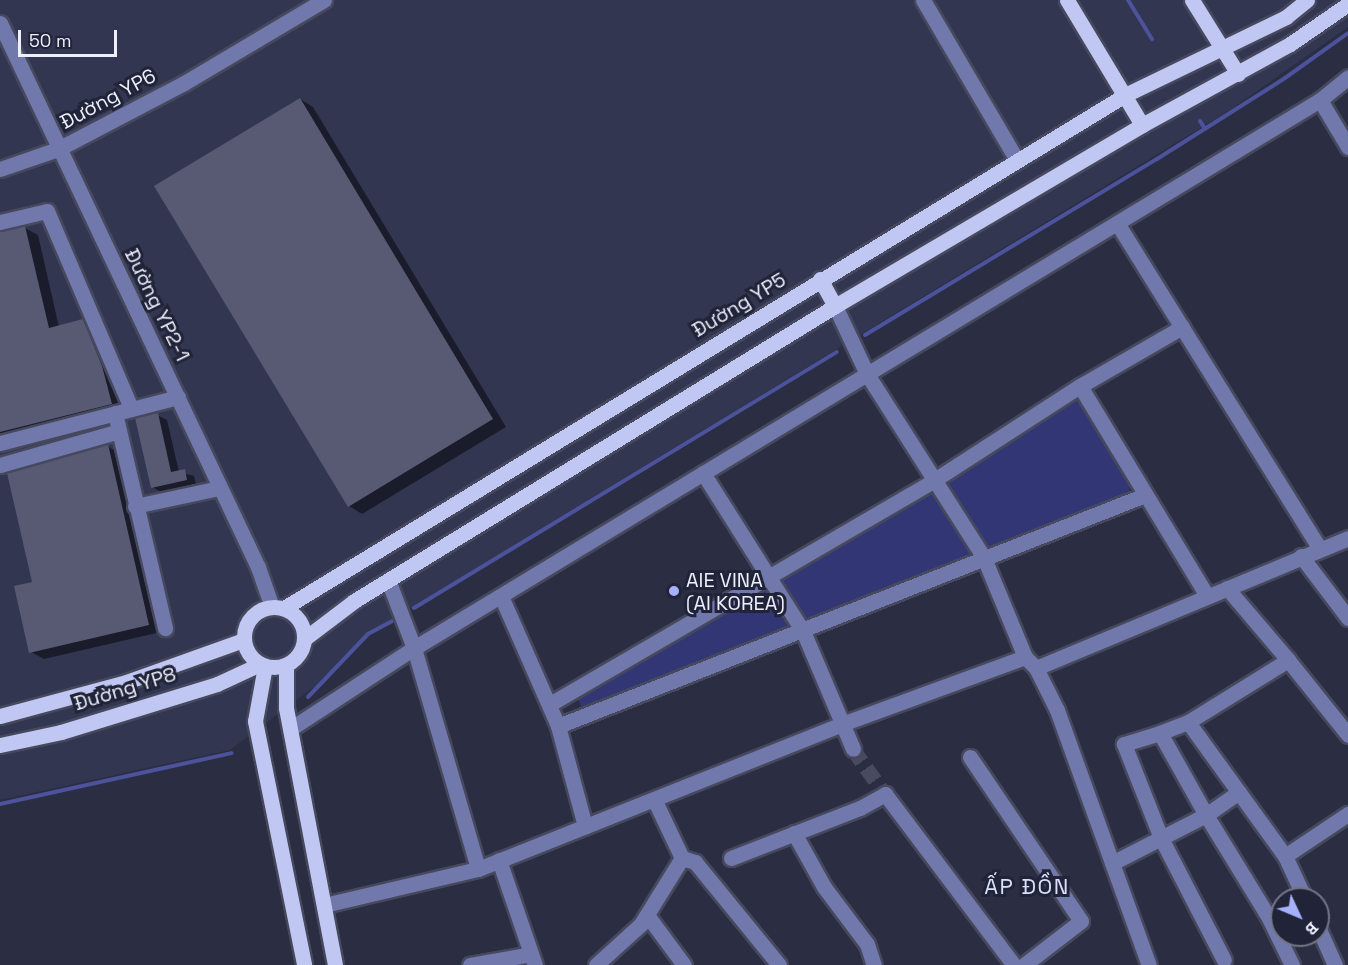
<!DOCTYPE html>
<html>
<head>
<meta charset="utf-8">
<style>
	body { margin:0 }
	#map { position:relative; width:1348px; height:965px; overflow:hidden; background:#2b2e43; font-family:"Space Grotesk",sans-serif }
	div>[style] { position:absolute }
	.built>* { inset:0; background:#323651 }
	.green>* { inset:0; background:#323674 }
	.shadow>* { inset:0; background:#0007 }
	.stream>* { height:4px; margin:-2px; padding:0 2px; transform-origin:2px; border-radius:2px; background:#4c529b }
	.building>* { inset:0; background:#575a72 }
	.minor-tunnel>* { height:15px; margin-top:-7.5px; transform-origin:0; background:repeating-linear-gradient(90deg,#484b5f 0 15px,transparent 0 23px) }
	.roads { filter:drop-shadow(2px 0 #46495d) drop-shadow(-2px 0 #46495d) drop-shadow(0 2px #46495d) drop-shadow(0 -2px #46495d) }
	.minor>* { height:15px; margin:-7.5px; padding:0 7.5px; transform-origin:7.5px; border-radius:7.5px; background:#7178ac }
	.major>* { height:15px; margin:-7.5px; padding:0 7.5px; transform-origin:7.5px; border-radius:7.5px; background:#c0c7f2 }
	.major>.ring { margin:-7.5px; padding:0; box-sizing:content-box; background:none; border:15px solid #c0c7f2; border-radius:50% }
	.dots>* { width:16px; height:16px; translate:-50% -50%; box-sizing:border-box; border:3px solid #212438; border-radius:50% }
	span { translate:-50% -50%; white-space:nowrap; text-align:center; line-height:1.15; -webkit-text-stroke:6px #212438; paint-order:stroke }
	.street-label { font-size:20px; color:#edeffd }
	.poi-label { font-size:20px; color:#edeffd }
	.left { translate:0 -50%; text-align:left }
	.quarter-label { font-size:22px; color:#dadffc; letter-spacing:1.5px }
	.north { position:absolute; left:1270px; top:887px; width:60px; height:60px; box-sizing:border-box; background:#212438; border:2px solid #737587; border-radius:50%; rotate:134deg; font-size:16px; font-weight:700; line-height:24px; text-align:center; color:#edeffd }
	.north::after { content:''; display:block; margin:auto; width:21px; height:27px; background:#a6b1fc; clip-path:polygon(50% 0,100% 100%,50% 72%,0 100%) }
	.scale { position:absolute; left:18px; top:30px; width:99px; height:27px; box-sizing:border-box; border:3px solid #edeffd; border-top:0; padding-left:8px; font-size:18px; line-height:21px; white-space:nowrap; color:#edeffd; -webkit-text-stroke:4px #212438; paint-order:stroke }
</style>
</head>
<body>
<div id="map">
	<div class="built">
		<i style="clip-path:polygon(0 0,1348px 0,1348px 27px,1230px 110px,427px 598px,370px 635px,318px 684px,230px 750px,0 800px)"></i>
	</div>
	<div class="green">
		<i style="clip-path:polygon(1069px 400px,1081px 400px,1131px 480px,1129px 492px,582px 708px,577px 697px,598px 682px)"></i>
	</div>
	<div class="shadow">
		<i style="clip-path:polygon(300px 99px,313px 107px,506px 427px,362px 514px,349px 506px)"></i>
		<i style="clip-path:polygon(0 212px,5px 232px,25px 228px,38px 235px,59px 327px,82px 321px,96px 329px,124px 411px,0 442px)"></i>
		<i style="clip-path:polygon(157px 415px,167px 420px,179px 472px,194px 476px,196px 484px,162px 493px,153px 487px)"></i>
		<i style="clip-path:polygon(107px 446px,121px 454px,161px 632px,44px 659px,31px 652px,34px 583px)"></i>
	</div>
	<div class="stream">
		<i style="left:1128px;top:0;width:46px;rotate:58.4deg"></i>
		<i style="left:1200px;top:121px;width:9px;rotate:58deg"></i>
		<i style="left:865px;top:335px;width:341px;rotate:-31.1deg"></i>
		<i style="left:1157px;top:159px;width:151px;rotate:-32.3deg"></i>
		<i style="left:1285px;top:78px;width:77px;rotate:-35.5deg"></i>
		<i style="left:414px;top:608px;width:494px;rotate:-31.2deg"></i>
		<i style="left:308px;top:697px;width:87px;rotate:-46.4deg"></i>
		<i style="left:368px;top:634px;width:27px;rotate:-28deg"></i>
		<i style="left:0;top:804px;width:237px;rotate:-12.4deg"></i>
	</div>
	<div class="building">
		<i style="clip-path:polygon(300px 98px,493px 419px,348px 507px,154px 186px)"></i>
		<i style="clip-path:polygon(25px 226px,49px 328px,83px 319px,102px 366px,112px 404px,0 432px,0 231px)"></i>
		<i style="clip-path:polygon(158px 413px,171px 472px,185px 469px,187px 480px,151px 488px,135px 418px)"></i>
		<i style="clip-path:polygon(108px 444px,149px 625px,29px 653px,14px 586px,32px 582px,7px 473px)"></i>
	</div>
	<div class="minor-tunnel">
		<i style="left:853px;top:749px;width:55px;rotate:54.6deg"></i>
	</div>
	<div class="roads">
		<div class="minor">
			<i style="left:923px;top:0;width:186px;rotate:59.6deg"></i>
			<i style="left:0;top:23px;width:602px;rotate:64.63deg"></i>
			<i style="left:258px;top:567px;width:42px;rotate:70.7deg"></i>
			<i style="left:1320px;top:100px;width:55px;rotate:59.2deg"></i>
			<i style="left:0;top:169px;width:61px;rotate:-19deg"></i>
			<i style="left:58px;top:149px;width:142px;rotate:-27.6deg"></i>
			<i style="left:184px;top:83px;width:163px;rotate:-30.7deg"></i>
			<i style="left:0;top:222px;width:48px;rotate:-13.2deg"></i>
			<i style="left:47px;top:211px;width:214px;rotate:66.9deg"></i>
			<i style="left:1117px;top:223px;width:383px;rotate:58.1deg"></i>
			<i style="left:835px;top:306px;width:75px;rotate:64.8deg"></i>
			<i style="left:867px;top:374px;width:218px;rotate:57.5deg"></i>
			<i style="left:984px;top:558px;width:107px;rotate:67.5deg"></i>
			<i style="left:1025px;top:657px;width:16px;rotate:45deg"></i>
			<i style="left:1036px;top:668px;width:47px;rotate:63.4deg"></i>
			<i style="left:1057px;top:710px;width:271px;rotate:70.2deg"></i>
			<i style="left:1080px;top:386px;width:245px;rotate:58.8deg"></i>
			<i style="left:115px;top:413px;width:221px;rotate:76.9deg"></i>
			<i style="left:0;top:443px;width:184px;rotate:-14.5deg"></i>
			<i style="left:0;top:465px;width:124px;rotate:-15.9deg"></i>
			<i style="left:703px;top:473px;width:187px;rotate:57.7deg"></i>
			<i style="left:803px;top:631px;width:128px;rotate:67deg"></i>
			<i style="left:135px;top:506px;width:86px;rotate:-12.1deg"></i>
			<i style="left:1301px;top:556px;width:78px;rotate:52.8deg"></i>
			<i style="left:388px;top:580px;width:73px;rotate:69.1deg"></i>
			<i style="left:414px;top:648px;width:230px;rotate:73.8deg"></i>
			<i style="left:478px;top:869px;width:392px;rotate:-21.7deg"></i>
			<i style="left:842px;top:724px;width:195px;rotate:-20.1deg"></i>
			<i style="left:1227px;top:588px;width:94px;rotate:49.7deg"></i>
			<i style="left:501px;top:596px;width:142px;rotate:66.3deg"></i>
			<i style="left:558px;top:726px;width:104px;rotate:74.9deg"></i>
			<i style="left:1036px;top:668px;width:338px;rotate:-22.6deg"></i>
			<i style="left:550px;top:704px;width:447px;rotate:-30.2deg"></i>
			<i style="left:936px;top:479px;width:171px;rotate:-32.9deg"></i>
			<i style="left:1080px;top:386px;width:118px;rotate:-30deg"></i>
			<i style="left:1188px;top:722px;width:30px;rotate:159deg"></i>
			<i style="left:1160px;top:733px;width:94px;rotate:60.7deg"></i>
			<i style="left:1206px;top:815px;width:40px;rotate:-34.9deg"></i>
			<i style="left:558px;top:726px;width:631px;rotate:-21.48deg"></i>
			<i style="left:290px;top:729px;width:148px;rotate:-33.2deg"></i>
			<i style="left:414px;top:648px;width:1059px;rotate:-31.17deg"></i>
			<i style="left:1320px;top:100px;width:36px;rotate:-39deg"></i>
			<i style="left:1160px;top:733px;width:38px;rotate:163deg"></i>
			<i style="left:1124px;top:744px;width:101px;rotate:68.5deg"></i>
			<i style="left:1161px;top:838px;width:137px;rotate:62.7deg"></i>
			<i style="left:970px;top:757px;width:198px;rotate:55.9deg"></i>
			<i style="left:1081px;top:921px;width:72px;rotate:142.3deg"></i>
			<i style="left:794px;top:833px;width:62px;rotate:60.9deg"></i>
			<i style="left:824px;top:887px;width:71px;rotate:53deg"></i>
			<i style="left:867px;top:944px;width:22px;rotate:72deg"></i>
			<i style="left:1285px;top:856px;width:165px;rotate:-125.9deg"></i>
			<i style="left:1188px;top:722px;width:118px;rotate:-31.8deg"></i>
			<i style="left:1288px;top:660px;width:96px;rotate:51.3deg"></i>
			<i style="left:682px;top:858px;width:14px;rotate:17deg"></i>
			<i style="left:695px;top:862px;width:133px;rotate:50.8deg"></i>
			<i style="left:731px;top:858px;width:138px;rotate:-21.2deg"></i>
			<i style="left:860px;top:808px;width:29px;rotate:-29deg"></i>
			<i style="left:885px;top:794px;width:214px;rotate:53deg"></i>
			<i style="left:499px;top:860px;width:111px;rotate:71.1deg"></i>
			<i style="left:1112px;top:863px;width:106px;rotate:-27.1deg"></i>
			<i style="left:1206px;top:815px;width:119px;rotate:58.5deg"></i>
			<i style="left:1268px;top:916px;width:55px;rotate:63.9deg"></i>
			<i style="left:1305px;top:899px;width:47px;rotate:-114.9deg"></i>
			<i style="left:1285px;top:856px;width:76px;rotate:-33.7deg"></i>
			<i style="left:324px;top:905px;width:158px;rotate:-13.2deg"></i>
			<i style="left:647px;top:915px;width:62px;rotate:53.5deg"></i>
			<i style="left:1318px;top:927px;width:42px;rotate:65.9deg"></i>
			<i style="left:470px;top:965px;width:62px;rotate:-10.2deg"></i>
			<i style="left:596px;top:965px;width:61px;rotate:-42.3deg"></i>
			<i style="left:641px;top:924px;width:78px;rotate:-58.2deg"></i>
			<i style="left:682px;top:858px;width:65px;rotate:-115.4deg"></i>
		</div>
		<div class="major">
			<i style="left:1067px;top:0;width:146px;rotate:59deg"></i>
			<i style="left:1192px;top:0;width:87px;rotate:58.1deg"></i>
			<i style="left:820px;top:279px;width:31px;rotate:61deg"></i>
			<i class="ring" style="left:244px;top:607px;width:45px;height:45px"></i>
			<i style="left:284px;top:608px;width:985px;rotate:-31.38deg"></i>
			<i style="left:1125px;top:95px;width:179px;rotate:-25.8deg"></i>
			<i style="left:1286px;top:17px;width:27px;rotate:-39deg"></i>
			<i style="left:304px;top:639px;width:63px;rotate:-37.2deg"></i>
			<i style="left:354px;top:601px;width:564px;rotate:-31.52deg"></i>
			<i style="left:835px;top:306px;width:356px;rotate:-30.5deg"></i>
			<i style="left:1142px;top:125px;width:169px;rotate:-28.7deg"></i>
			<i style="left:1290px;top:44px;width:70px;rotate:-34.6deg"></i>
			<i style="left:286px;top:665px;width:43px;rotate:90deg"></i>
			<i style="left:286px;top:708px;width:262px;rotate:79.2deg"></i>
			<i style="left:265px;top:666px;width:56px;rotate:100.3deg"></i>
			<i style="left:255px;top:721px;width:249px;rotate:78.6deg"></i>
			<i style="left:0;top:716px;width:131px;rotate:-15.1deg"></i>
			<i style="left:126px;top:682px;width:124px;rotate:-19.7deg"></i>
			<i style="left:0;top:745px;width:62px;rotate:-12deg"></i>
			<i style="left:61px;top:732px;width:163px;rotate:-17.1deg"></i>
			<i style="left:217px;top:684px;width:47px;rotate:-24.9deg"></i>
		</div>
	</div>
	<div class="dots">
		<i style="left:674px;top:591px;background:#a6b1fc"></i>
	</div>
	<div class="street-label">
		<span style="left:108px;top:99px;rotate:-28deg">Đường YP6</span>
		<span style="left:157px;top:305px;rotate:64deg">Đường YP2-1</span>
		<span style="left:739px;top:305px;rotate:-31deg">Đường YP5</span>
		<span style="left:125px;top:689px;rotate:-17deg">Đường YP8</span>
	</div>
	<div class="poi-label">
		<span class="left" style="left:686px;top:592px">AIE VINA<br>(AI KOREA)</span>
	</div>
	<div class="quarter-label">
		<span style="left:1027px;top:887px">ẤP ĐỒN</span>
	</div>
	<div class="north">B</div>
	<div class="scale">50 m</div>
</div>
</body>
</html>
